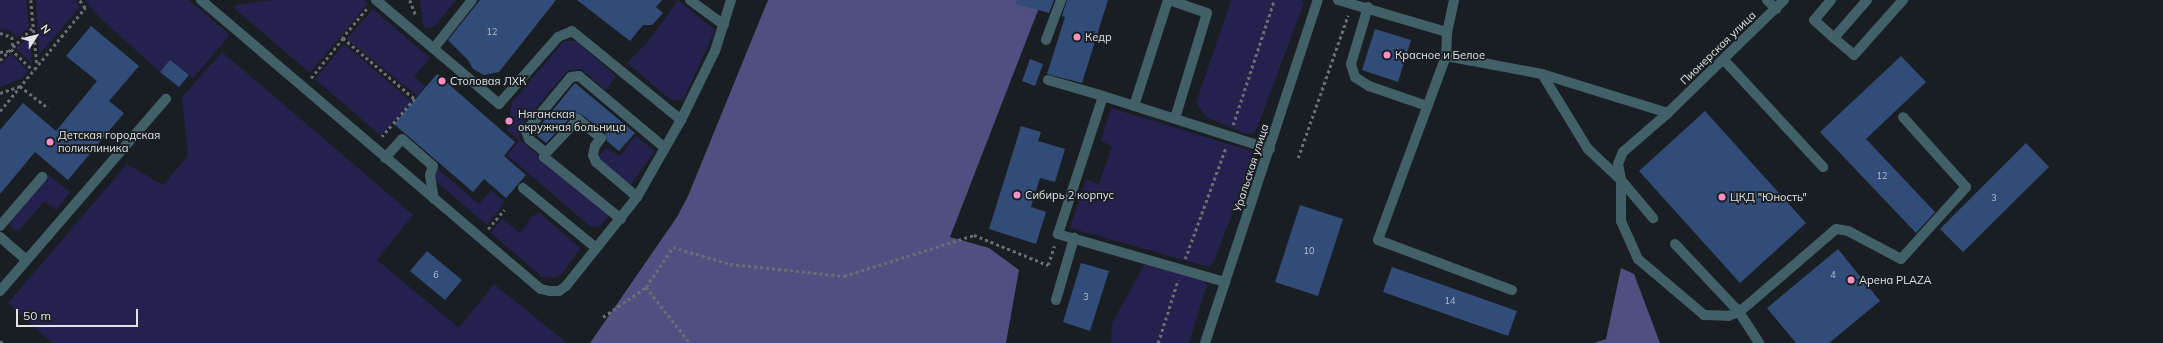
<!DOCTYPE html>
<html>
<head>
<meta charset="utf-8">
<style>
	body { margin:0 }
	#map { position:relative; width:2163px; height:343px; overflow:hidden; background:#191e22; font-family:Mulish,sans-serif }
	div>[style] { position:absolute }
	.green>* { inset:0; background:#25214f }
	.forest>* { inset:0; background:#504f82 }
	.building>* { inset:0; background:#324c7a }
	.path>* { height:2.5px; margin-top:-1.25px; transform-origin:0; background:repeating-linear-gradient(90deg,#6a6e71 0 3px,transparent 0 6px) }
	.minor>* { height:10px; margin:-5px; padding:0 5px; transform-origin:5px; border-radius:5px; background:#426068 }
	.dots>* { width:11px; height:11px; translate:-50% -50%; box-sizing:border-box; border:2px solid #191e22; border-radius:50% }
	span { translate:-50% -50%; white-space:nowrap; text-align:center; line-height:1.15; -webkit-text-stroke:3.5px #191e22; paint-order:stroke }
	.number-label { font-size:9px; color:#b4becb }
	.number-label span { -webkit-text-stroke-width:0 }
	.poi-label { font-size:11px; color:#e0e4e6 }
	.left { translate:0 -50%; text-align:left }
	.street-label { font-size:11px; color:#e0e4e6 }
	.north { position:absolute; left:16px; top:16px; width:40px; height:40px; -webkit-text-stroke:3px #191e22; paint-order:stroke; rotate:54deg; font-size:11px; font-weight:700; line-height:16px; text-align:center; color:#e0e4e6 }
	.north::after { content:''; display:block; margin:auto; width:14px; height:18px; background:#e0e4e6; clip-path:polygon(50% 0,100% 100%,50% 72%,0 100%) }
	.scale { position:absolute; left:16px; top:309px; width:122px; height:18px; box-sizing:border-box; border:2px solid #e0e4e6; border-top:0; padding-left:5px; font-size:12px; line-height:14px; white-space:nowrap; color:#e0e4e6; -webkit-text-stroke:3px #191e22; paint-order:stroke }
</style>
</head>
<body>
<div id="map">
	<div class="green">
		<i style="clip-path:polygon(0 0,26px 0,29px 27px,17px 38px,11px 31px,0 29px)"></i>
		<i style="clip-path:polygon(36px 0,75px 0,80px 7px,39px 55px)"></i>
		<i style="clip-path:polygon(85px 0,189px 0,230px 35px,193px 78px,170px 60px,160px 72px,100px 18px)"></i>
		<i style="clip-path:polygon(273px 0,364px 0,368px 3px,310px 73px,234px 8px,236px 5px)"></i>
		<i style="clip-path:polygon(420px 0,456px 0,434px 27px,429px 28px,423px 26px)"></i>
		<i style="clip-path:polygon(678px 0,715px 30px,683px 100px,671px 100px,627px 63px,648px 42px)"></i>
		<i style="clip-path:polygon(1231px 0,1302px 0,1304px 3px,1257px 128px,1253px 133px,1246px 134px,1206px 117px,1196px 103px)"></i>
		<i style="clip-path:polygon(373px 9px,430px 58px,414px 77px,425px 86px,417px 96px,347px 39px)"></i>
		<i style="clip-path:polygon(29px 36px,31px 37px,32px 64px,16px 48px)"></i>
		<i style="clip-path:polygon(564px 41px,576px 41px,616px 76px,606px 90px,581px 69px,568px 70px,520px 127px,519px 139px,610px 214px,600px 226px,591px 227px,507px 155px,519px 141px,507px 130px,512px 102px)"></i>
		<i style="clip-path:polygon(344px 44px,412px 102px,381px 136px,315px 79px)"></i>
		<i style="clip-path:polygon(222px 52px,413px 215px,377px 260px,459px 328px,494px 284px,567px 343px,52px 343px,8px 303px,127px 164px,163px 185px,188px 156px,182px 97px)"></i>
		<i style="clip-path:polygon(11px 54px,28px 71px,21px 79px,0 87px,0 64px)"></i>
		<i style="clip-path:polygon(1111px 108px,1251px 151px,1253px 160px,1214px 261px,1209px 267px,1070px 228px,1086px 179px,1099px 184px,1112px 146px,1101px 141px)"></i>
		<i style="clip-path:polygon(636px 136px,655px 151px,629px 187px,596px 160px,606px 148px,620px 156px)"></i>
		<i style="clip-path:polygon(435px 167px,479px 204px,491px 190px,505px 202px,487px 225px,433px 179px)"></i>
		<i style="clip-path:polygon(48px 175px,70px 192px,56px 210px,44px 201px,19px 231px,13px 229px,9px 224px)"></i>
		<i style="clip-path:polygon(540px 213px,580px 248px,561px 275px,552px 278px,542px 277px,491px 233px,502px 218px,520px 233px,532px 216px)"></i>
		<i style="clip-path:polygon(1145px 264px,1202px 278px,1207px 285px,1189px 343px,1111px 343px,1112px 323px)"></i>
	</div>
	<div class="forest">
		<i style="clip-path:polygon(768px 0,1042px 0,950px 237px,989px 248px,1019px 270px,1006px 343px,590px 343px,677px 217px,688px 196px)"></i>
		<i style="clip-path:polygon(1621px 268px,1634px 274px,1660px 343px,1594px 343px,1606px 339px)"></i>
	</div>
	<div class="building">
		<i style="clip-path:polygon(480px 0,556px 0,499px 72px,484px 75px,473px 69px,468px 60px,448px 40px)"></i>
		<i style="clip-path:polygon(577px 0,662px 0,656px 7px,663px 13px,652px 25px,643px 25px,630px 41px)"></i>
		<i style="clip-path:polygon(1017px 0,1054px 0,1049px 13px,1016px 4px)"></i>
		<i style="clip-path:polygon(1067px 0,1108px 0,1082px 83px,1047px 74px,1065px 17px,1062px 16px)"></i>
		<i style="clip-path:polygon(91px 26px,139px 66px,109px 101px,124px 113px,68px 180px,35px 152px,0 194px,0 130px,23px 103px,56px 131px,97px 81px,66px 56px)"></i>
		<i style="clip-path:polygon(1375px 29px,1411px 40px,1398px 82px,1362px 70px)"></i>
		<i style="clip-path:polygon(1901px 56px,1926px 82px,1866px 139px,1935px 212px,1916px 233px,1820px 132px)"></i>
		<i style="clip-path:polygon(1030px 59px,1043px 64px,1035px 86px,1022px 81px)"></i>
		<i style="clip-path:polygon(170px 60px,189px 75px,179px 87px,160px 72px)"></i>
		<i style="clip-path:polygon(437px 74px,515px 142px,504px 156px,526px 175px,506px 198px,484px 179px,473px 192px,394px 124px)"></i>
		<i style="clip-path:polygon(575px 83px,635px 133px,619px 151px,607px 141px,605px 133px,580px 113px,573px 115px,546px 143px,534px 133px)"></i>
		<i style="clip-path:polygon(1705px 111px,1806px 223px,1740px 283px,1639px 171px)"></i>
		<i style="clip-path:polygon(1021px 126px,1041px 132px,1038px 141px,1065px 149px,1055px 182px,1040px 178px,1031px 207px,1046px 212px,1036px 244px,989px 229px)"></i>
		<i style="clip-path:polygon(2026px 143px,2049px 167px,1963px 252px,1940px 229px)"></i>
		<i style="clip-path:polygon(1300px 205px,1343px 219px,1318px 296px,1275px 282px)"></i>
		<i style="clip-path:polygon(1838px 249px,1880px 301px,1829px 343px,1796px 343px,1767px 308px)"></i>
		<i style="clip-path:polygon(427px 251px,462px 280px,445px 300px,410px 271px)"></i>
		<i style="clip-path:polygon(1081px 263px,1109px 271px,1090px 331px,1063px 322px)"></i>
		<i style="clip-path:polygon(1392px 267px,1517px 311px,1508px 336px,1383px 292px)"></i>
	</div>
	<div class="path">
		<i style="left:31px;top:0;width:65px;rotate:84.7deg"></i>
		<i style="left:410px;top:0;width:17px;rotate:69deg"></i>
		<i style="left:367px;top:9px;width:38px;rotate:130deg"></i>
		<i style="left:343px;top:38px;width:94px;rotate:40.3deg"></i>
		<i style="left:415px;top:99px;width:50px;rotate:131deg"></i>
		<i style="left:0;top:33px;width:13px;rotate:18deg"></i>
		<i style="left:12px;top:37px;width:9px;rotate:84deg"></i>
		<i style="left:11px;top:49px;width:30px;rotate:44deg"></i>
		<i style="left:0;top:52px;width:8px;rotate:-7deg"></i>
		<i style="left:0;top:60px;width:47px;rotate:-45deg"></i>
		<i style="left:311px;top:78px;width:51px;rotate:-51.3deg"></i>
		<i style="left:0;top:93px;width:21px;rotate:-19deg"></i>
		<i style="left:20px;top:86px;width:36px;rotate:38deg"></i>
		<i style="left:0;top:111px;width:134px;rotate:-50.5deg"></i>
		<i style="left:85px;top:8px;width:10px;rotate:-127deg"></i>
		<i style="left:1233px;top:125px;width:132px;rotate:-71.8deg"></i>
		<i style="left:1298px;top:158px;width:151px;rotate:-70.7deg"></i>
		<i style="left:488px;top:229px;width:25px;rotate:-50deg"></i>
		<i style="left:1185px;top:259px;width:119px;rotate:-69.9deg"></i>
		<i style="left:646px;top:287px;width:71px;rotate:51.8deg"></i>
		<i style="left:603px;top:317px;width:52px;rotate:-34.9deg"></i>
		<i style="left:646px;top:287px;width:48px;rotate:-56deg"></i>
		<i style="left:673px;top:247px;width:59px;rotate:16.6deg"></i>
		<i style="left:730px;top:264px;width:115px;rotate:6deg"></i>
		<i style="left:844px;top:276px;width:136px;rotate:-17.5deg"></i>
		<i style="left:974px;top:235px;width:80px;rotate:22.1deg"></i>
		<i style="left:1048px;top:265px;width:20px;rotate:-72deg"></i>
		<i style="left:0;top:341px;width:4px;rotate:34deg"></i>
		<i style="left:1158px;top:343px;width:66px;rotate:-72.4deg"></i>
	</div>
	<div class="minor">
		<i style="left:201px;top:0;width:446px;rotate:40.4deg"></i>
		<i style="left:541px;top:289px;width:9px;rotate:13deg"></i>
		<i style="left:550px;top:291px;width:9px"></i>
		<i style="left:559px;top:291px;width:9px;rotate:-36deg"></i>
		<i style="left:566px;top:286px;width:114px;rotate:-51.4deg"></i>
		<i style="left:637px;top:197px;width:89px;rotate:-60.3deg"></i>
		<i style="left:681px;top:120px;width:77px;rotate:-63.8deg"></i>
		<i style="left:715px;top:51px;width:53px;rotate:-72.6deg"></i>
		<i style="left:376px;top:0;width:161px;rotate:40.2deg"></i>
		<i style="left:499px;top:104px;width:89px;rotate:-48.6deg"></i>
		<i style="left:558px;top:37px;width:15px;rotate:-23deg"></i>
		<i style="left:572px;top:31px;width:141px;rotate:39.2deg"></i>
		<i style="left:690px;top:0;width:42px;rotate:36.3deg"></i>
		<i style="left:1169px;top:0;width:40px;rotate:18.9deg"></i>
		<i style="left:1207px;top:13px;width:110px;rotate:106.9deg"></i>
		<i style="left:1338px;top:0;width:114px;rotate:16.4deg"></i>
		<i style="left:1454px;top:0;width:33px;rotate:102deg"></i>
		<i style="left:1447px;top:32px;width:24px;rotate:92deg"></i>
		<i style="left:1446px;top:56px;width:196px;rotate:110.3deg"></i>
		<i style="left:1378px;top:240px;width:143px;rotate:20.5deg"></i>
		<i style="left:1767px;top:0;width:13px;rotate:45deg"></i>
		<i style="left:1784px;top:0;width:162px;rotate:135.8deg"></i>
		<i style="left:1668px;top:113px;width:60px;rotate:139.1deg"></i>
		<i style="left:1623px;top:152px;width:13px;rotate:113deg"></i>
		<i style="left:1618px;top:164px;width:16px;rotate:79deg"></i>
		<i style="left:1621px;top:180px;width:41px;rotate:90deg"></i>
		<i style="left:1621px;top:221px;width:42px;rotate:65.9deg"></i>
		<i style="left:1638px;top:259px;width:87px;rotate:40.3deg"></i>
		<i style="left:1704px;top:315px;width:24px;rotate:2deg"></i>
		<i style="left:1728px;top:316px;width:12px;rotate:-20deg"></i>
		<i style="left:1739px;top:312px;width:14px;rotate:-39deg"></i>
		<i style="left:1750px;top:303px;width:113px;rotate:-40.7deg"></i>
		<i style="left:1836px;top:229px;width:12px;rotate:9deg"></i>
		<i style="left:1848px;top:231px;width:60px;rotate:27.8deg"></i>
		<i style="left:1901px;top:259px;width:97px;rotate:-47.9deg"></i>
		<i style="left:1966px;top:187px;width:94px;rotate:-132deg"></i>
		<i style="left:1831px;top:0;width:26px;rotate:130deg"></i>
		<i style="left:1814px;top:20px;width:27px;rotate:42deg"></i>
		<i style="left:1867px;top:0;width:50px;rotate:131deg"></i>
		<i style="left:1834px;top:38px;width:26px;rotate:40deg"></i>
		<i style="left:1854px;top:55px;width:74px;rotate:-48.3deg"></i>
		<i style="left:1368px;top:7px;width:59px;rotate:106.6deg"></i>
		<i style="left:1351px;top:64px;width:14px;rotate:73deg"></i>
		<i style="left:1355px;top:77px;width:17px;rotate:33deg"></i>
		<i style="left:1369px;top:86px;width:61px;rotate:19deg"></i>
		<i style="left:1046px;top:40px;width:43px;rotate:-69.4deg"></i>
		<i style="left:434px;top:48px;width:61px;rotate:-51.6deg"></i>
		<i style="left:1446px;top:56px;width:98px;rotate:10.6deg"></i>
		<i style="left:1542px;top:74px;width:132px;rotate:17.2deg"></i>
		<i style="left:1724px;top:60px;width:146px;rotate:47.2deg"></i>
		<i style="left:1542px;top:74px;width:88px;rotate:58.5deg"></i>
		<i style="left:1588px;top:149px;width:45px;rotate:43.2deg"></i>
		<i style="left:1621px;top:180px;width:50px;rotate:49.9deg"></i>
		<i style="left:1048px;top:80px;width:57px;rotate:16.2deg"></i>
		<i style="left:1134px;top:106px;width:111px;rotate:-72.2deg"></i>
		<i style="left:546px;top:153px;width:22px;rotate:-141deg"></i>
		<i style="left:529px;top:139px;width:9px;rotate:-111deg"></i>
		<i style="left:526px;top:131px;width:70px;rotate:-50.2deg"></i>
		<i style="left:571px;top:77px;width:8px;rotate:-7deg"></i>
		<i style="left:579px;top:76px;width:112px;rotate:39.9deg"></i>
		<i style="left:385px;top:158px;width:25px;rotate:-48deg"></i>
		<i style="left:402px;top:139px;width:41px;rotate:41.1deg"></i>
		<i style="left:433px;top:166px;width:9px;rotate:108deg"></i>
		<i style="left:430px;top:175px;width:24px;rotate:81deg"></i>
		<i style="left:523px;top:188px;width:94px;rotate:39.4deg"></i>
		<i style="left:621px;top:219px;width:99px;rotate:-141.2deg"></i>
		<i style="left:544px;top:157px;width:4px;rotate:-63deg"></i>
		<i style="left:546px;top:153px;width:47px;rotate:-46.7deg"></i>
		<i style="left:578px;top:119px;width:30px;rotate:40deg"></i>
		<i style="left:601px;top:138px;width:10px;rotate:127deg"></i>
		<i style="left:595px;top:146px;width:9px;rotate:103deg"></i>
		<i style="left:593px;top:155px;width:8px;rotate:67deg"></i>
		<i style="left:596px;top:162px;width:54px;rotate:40.5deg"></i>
		<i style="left:0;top:226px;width:65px;rotate:-49.4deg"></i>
		<i style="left:0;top:237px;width:35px;rotate:41deg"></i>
		<i style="left:1675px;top:244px;width:93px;rotate:46.7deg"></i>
		<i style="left:1739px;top:312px;width:37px;rotate:57deg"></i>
		<i style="left:1225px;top:282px;width:174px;rotate:-164deg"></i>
		<i style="left:1058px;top:234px;width:145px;rotate:-71.9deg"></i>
		<i style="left:1103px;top:96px;width:175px;rotate:17.6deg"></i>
		<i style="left:0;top:291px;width:254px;rotate:-49.2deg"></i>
		<i style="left:1056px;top:300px;width:65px;rotate:-73.8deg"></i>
		<i style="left:1205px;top:343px;width:361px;rotate:-71.8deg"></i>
	</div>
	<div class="dots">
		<i style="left:1077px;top:37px;background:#fb8fc5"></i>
		<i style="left:1387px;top:55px;background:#fb8fc5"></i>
		<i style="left:442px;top:81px;background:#fb8fc5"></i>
		<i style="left:509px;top:121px;background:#fb8fc5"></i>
		<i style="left:50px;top:142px;background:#fb8fc5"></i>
		<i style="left:1017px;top:195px;background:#fb8fc5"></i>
		<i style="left:1722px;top:197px;background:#fb8fc5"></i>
		<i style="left:1851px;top:280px;background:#fb8fc5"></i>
	</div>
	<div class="number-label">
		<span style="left:492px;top:32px">12</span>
		<span style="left:1882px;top:176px">12</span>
		<span style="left:1994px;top:198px">3</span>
		<span style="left:1309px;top:251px">10</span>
		<span style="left:436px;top:275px">6</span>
		<span style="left:1833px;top:275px">4</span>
		<span style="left:1086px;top:297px">3</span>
		<span style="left:1450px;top:301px">14</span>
	</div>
	<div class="poi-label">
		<span class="left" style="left:1085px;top:37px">Кедр</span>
		<span class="left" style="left:1395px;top:55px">Красное и Белое</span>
		<span class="left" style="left:450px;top:81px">Столовая ЛХК</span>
		<span class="left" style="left:518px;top:121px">Няганская<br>окружная больница</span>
		<span class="left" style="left:58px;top:142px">Детская городская<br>поликлиника</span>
		<span class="left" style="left:1025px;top:195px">Сибирь 2 корпус</span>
		<span class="left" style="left:1730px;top:197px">ЦКД "Юность"</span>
		<span class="left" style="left:1859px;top:280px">Арена PLAZA</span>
	</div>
	<div class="street-label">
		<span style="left:1718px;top:48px;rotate:-44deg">Пионерская улица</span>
		<span style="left:1251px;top:168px;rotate:-72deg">Уральская улица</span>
	</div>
	<div class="north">N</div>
	<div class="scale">50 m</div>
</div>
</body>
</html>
